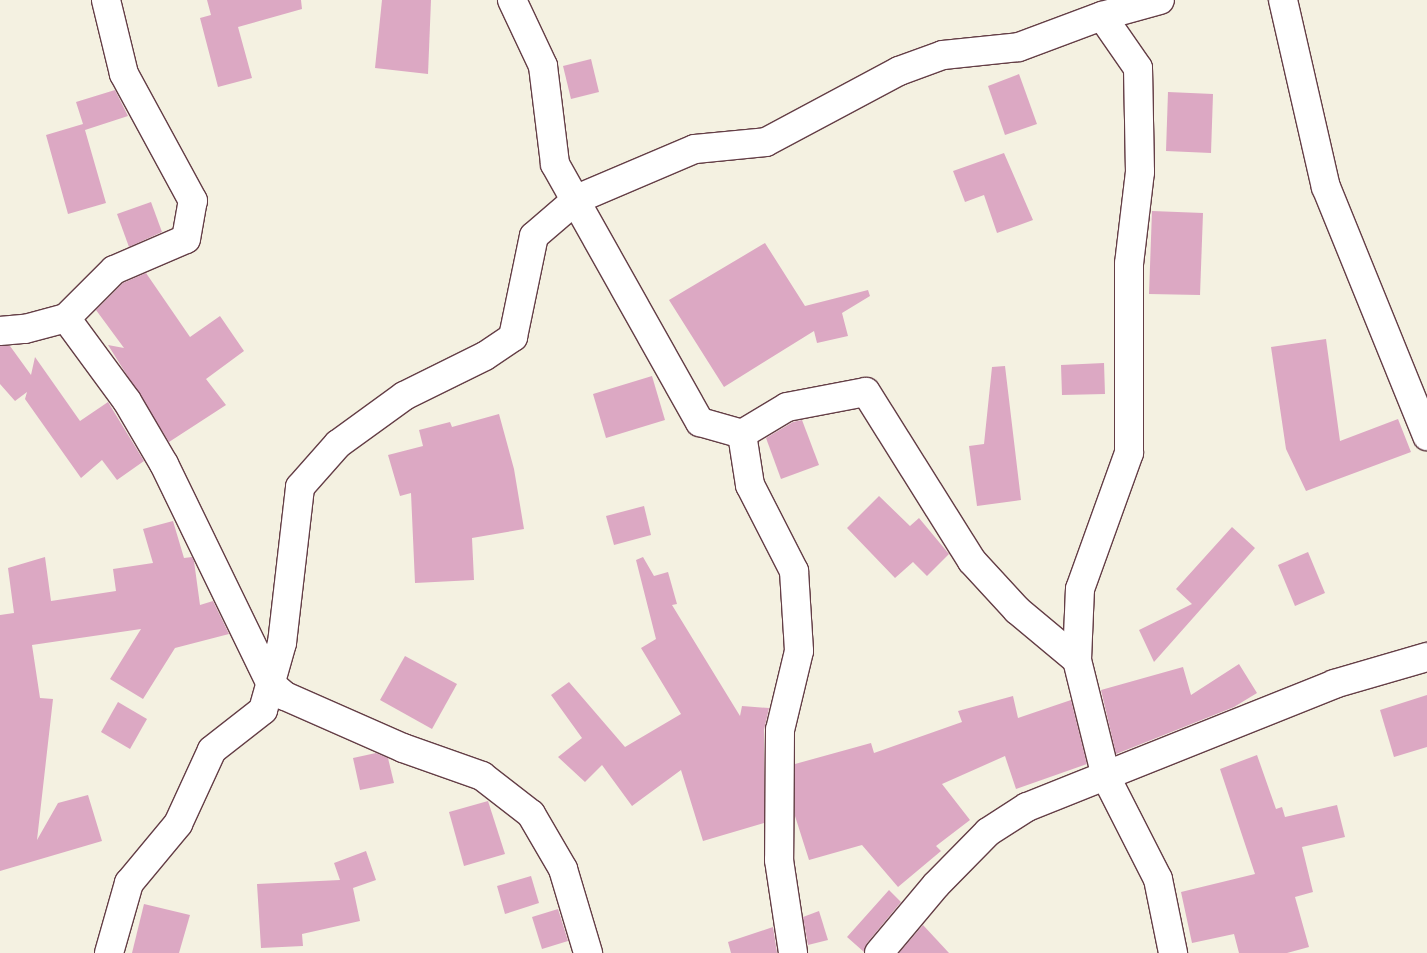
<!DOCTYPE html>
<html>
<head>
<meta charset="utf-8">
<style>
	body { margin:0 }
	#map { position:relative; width:1427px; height:953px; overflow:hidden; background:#f4f1e1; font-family:"IM FELL DW Pica",serif }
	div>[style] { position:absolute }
	.building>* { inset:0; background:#dca8c3 }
	.roads { filter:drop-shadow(1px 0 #643e46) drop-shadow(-1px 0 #643e46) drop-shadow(0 1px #643e46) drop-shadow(0 -1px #643e46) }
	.minor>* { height:28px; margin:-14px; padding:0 14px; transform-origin:14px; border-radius:14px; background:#fff }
	.tertiary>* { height:28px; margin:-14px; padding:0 14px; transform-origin:14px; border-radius:14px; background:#fff }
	span { translate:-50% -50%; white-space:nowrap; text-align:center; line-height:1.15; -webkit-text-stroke:4.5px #fff; paint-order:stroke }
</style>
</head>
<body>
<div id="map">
	<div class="building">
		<i style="clip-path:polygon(207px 0,301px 0,302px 9px,238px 27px,252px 78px,218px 87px,200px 18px,211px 15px)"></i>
		<i style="clip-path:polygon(382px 0,431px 0,428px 74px,375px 68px)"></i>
		<i style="clip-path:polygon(591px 59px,599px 92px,571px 99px,563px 66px)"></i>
		<i style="clip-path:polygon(1019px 74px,1037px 124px,1005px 135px,988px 86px)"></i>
		<i style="clip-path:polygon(115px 90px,128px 116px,85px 130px,106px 203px,68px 214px,46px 135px,83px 124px,76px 102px)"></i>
		<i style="clip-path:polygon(1168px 92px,1213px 94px,1211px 153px,1166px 151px)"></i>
		<i style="clip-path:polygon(1004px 153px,1033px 220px,997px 233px,984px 195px,965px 202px,953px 171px)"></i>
		<i style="clip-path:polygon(151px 202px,162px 232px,129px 247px,117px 214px)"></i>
		<i style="clip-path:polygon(1152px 211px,1203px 213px,1200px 295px,1149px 294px)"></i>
		<i style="clip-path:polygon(765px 243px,805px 306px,868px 290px,870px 296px,842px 313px,848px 336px,817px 343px,814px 331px,724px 387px,669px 300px)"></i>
		<i style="clip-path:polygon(146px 273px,190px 337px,220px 316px,244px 351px,206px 379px,226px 405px,169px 442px,108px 345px,124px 348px,96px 310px,123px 283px)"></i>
		<i style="clip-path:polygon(1326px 339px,1340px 441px,1398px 419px,1411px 452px,1306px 491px,1286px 449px,1271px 347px)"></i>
		<i style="clip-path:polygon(0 346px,10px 346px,31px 375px,35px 357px,80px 421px,108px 402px,144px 461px,117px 480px,102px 460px,81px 478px,25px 399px,27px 392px,15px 401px,0 384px)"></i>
		<i style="clip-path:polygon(1104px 363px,1105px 394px,1062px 395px,1061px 365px)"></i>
		<i style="clip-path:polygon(1005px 366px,1021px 500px,977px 506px,969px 446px,984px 444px,992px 367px)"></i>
		<i style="clip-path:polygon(652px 376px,665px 420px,606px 438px,593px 394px)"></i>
		<i style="clip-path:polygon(499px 414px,514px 469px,524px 529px,472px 538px,474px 580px,415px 583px,411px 493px,400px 496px,388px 455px,423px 446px,419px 430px,450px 422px,452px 427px)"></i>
		<i style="clip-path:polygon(802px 420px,819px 465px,781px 479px,766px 438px,793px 422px)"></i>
		<i style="clip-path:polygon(879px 496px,910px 526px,919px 518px,949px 554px,927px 576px,913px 562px,895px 578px,847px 528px)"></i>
		<i style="clip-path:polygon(644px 506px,651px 535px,614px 545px,606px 516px)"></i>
		<i style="clip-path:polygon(173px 521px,184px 558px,192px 557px,194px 561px,200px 605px,213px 601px,229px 634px,175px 648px,143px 699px,110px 679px,141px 629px,32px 645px,40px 698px,53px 699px,37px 840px,58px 803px,88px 795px,102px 841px,0 871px,0 615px,14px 613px,8px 568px,45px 557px,51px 601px,116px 591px,113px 569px,153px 563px,143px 529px)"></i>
		<i style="clip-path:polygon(1232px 527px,1255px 548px,1154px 662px,1139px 630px,1192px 604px,1176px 589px)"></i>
		<i style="clip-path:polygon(1308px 552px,1325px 593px,1295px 606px,1278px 565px)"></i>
		<i style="clip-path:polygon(643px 557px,654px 576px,668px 572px,677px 604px,672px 605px,740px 716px,742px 706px,769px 708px,764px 730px,764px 823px,703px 841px,681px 770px,632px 806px,602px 765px,585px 782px,558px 757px,582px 738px,551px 695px,569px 682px,625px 747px,681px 714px,641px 648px,656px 639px,636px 560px)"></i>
		<i style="clip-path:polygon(405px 656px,457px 684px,432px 729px,380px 700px)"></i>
		<i style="clip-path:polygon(1239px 664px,1257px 693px,1234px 707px,1116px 754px,1101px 690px,1183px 667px,1191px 695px)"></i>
		<i style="clip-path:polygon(1427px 695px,1427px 747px,1394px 757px,1380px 710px)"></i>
		<i style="clip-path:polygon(1013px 696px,1018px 718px,1071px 700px,1087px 764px,1016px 789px,1005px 756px,942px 784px,970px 820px,936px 846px,941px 851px,898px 887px,862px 845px,809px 860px,795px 816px,795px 764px,871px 743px,874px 753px,962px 722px,958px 711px)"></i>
		<i style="clip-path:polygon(118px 702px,147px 719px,130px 749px,101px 732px)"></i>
		<i style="clip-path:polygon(376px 753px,388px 758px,394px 783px,360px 790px,353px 758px)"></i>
		<i style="clip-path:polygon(1257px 755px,1276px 809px,1282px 807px,1285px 817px,1337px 805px,1345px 837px,1302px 847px,1313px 892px,1295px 897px,1309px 947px,1287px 953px,1239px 953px,1234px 934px,1192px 943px,1181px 892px,1255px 874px,1220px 769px)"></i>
		<i style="clip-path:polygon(488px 801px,505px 854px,464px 866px,449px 812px)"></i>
		<i style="clip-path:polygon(366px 851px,376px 880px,353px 888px,360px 921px,302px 934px,303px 946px,261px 948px,257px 884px,340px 880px,334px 863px)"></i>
		<i style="clip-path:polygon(531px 876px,539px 903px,505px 914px,497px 886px)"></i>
		<i style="clip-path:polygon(889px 890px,901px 902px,867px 943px,864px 952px,847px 937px)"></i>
		<i style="clip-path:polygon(144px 904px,190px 915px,179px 953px,132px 953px)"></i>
		<i style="clip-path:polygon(558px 909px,568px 941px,542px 949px,532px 917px)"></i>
		<i style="clip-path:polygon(819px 911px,828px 940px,808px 945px,803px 917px)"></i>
		<i style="clip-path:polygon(923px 925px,949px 953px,899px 953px)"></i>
		<i style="clip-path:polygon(773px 927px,777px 953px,731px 953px,728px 942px)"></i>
	</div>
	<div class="roads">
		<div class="minor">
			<i style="left:512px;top:0;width:73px;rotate:64.8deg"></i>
			<i style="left:543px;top:66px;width:99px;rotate:83deg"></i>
			<i style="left:555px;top:164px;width:296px;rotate:60.7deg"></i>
			<i style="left:700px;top:422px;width:44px;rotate:15.9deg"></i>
			<i style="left:742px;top:434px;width:52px;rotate:-31deg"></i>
			<i style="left:787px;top:407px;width:80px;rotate:-10.8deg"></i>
			<i style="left:866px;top:392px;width:199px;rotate:57.9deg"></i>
			<i style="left:972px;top:561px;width:67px;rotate:47.4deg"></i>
			<i style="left:1017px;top:610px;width:78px;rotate:39.8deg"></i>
			<i style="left:1077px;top:660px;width:121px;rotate:76.1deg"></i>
			<i style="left:1106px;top:777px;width:114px;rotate:63deg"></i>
			<i style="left:1158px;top:879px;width:76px;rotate:78.5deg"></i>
			<i style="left:66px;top:318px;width:68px;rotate:-45deg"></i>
			<i style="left:114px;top:270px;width:78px;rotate:-23.3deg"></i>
			<i style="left:186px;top:239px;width:39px;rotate:-80deg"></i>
			<i style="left:193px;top:201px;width:145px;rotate:-118.5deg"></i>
			<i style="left:124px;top:74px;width:76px;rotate:-103.7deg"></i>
			<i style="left:0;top:331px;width:25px;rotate:-5deg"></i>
			<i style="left:25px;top:329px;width:42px;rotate:-15deg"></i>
			<i style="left:66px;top:318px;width:103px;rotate:53.7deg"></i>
			<i style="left:127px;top:401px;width:73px;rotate:59.6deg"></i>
			<i style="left:164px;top:464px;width:245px;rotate:64.1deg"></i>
			<i style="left:271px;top:684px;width:18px;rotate:41deg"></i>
			<i style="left:285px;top:696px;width:129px;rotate:23.8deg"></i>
			<i style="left:403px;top:748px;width:84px;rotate:19.5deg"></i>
			<i style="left:482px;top:776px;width:62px;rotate:37.8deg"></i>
			<i style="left:531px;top:814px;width:64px;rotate:59.8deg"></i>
			<i style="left:563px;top:869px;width:88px;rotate:73.4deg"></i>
			<i style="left:742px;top:434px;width:52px;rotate:81.1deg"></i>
			<i style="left:750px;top:485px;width:97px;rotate:62.9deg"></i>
			<i style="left:794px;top:571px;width:80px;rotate:86.4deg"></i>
			<i style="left:799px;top:651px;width:81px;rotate:103.5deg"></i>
			<i style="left:780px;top:730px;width:130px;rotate:90.4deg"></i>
			<i style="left:779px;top:860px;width:94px;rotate:81.4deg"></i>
			<i style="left:1077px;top:660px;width:71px;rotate:-87.6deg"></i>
			<i style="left:1080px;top:589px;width:145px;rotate:-70.2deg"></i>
			<i style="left:1129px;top:453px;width:189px;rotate:-90deg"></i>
			<i style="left:1129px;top:264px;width:93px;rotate:-83.2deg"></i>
			<i style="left:1140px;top:172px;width:104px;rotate:-91.1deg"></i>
			<i style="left:1138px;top:68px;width:63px;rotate:-124.7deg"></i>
			<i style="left:1102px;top:16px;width:60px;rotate:-15.4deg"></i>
			<i style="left:109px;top:953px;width:73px;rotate:-74.1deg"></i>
			<i style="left:129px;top:883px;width:77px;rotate:-50.3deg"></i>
			<i style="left:178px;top:824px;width:81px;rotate:-65.3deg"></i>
			<i style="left:212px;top:750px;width:65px;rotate:-38.1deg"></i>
			<i style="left:263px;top:710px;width:70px;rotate:-74.2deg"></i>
			<i style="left:282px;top:643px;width:157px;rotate:-83.4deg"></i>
			<i style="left:300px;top:487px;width:57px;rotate:-48.5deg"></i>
			<i style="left:338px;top:444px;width:82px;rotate:-36deg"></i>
			<i style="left:404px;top:396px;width:90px;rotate:-26.3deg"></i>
			<i style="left:485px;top:356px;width:34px;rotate:-34deg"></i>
			<i style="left:513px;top:337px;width:103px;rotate:-78.3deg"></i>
			<i style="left:534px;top:236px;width:57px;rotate:-40.7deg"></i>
			<i style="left:577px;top:199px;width:128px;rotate:-23deg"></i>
			<i style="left:695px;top:149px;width:71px;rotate:-5.6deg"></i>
			<i style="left:766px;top:142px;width:151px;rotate:-28.1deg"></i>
			<i style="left:899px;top:71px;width:47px;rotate:-20deg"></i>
			<i style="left:943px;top:55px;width:76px;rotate:-6deg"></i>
			<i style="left:1019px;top:47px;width:89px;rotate:-20.5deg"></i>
			<i style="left:879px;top:953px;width:89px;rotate:-50deg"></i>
			<i style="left:936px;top:885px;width:74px;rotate:-45.5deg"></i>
			<i style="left:988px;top:832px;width:46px;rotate:-32.7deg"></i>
			<i style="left:1027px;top:807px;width:331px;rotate:-21.8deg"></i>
			<i style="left:1334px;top:684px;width:97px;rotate:-16.2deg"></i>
		</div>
		<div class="tertiary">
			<i style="left:1283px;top:0;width:192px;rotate:77.1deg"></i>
			<i style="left:1326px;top:187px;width:269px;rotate:67.9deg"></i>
		</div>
	</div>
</div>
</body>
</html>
